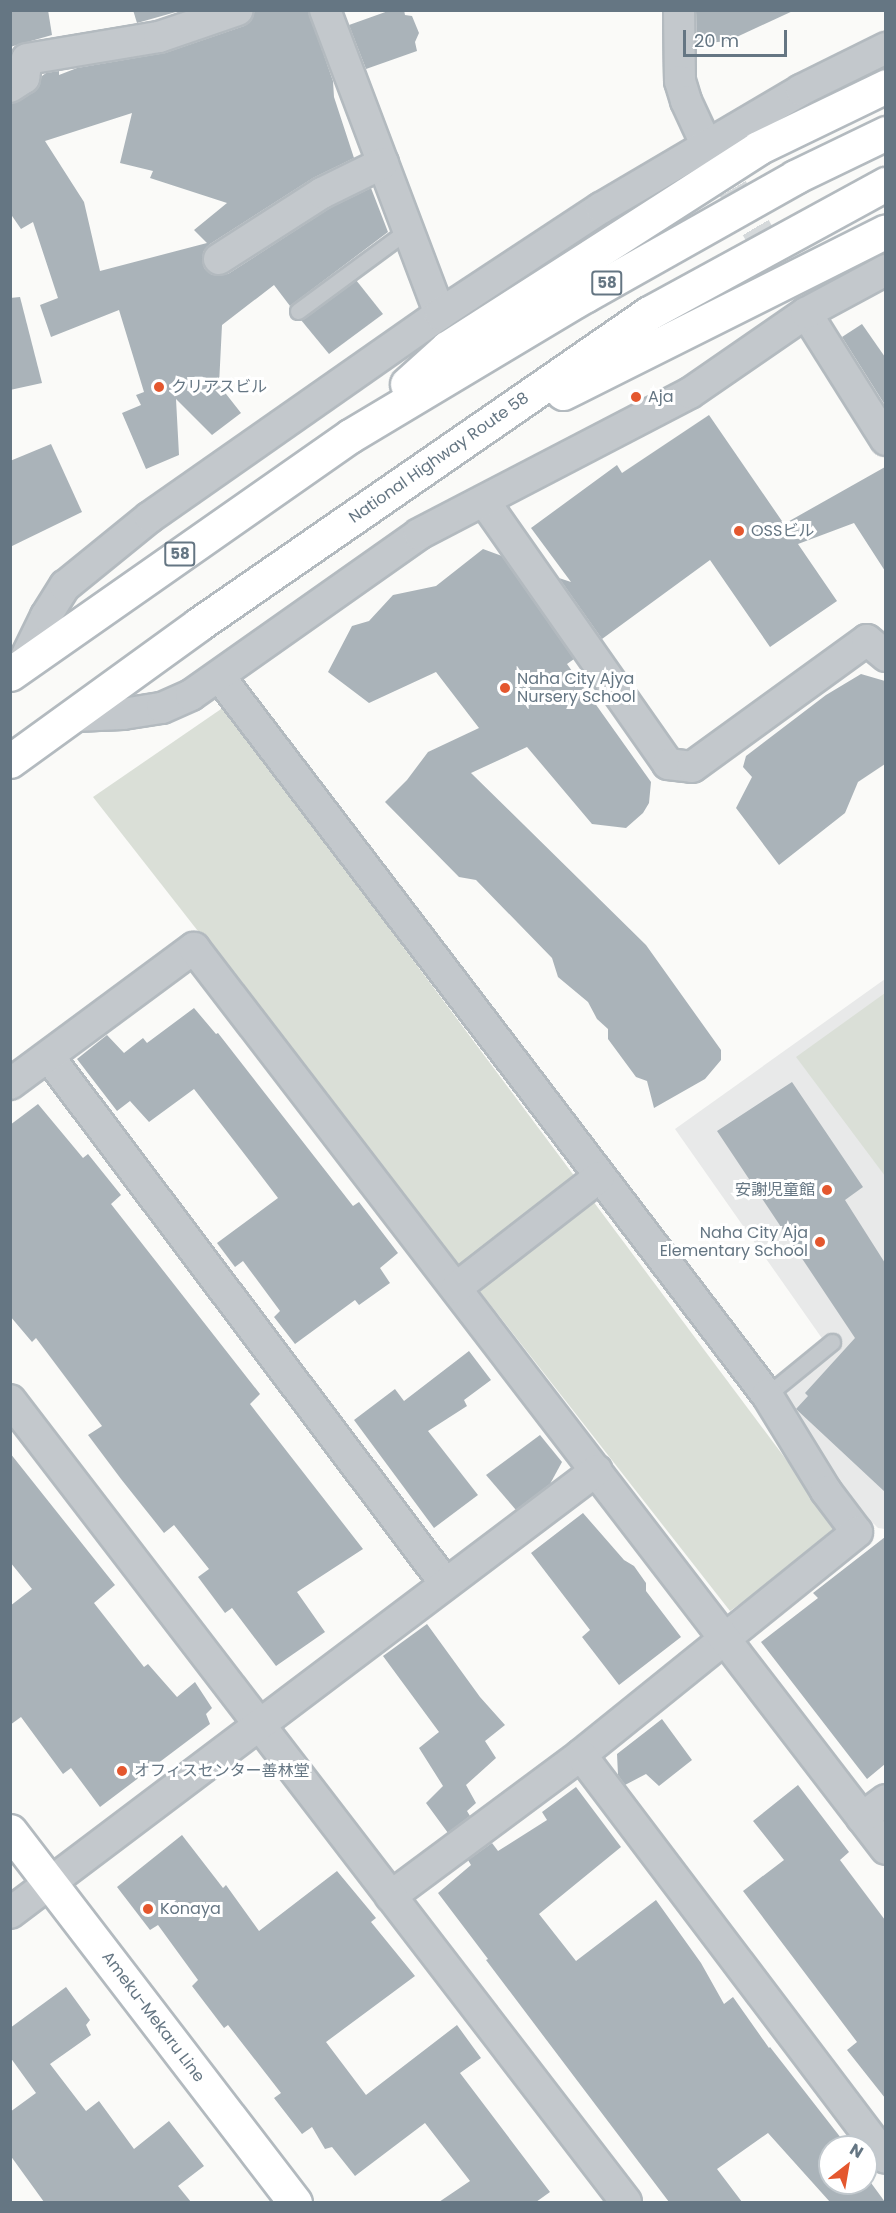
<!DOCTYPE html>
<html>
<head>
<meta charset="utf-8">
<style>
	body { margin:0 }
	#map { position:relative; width:896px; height:2213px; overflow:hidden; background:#fafaf8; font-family:Poppins,"Noto Sans JP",sans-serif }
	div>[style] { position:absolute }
	.built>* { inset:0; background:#e8e9e9 }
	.green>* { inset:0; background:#dadfd7 }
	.building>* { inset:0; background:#aab3b9 }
	.street-tunnel>* { height:30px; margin-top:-15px; transform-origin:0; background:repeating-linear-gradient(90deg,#d5d9db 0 30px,transparent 0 45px) }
	.roads { filter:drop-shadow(2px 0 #b3babf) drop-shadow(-2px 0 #b3babf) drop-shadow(0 2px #b3babf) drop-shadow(0 -2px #b3babf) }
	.lane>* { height:15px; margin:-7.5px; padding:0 7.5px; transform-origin:7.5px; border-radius:7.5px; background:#c3c8cc }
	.street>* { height:30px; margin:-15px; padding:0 15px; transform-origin:15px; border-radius:15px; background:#c3c8cc }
	.secondary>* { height:33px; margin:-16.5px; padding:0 16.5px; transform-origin:16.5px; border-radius:16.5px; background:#fff }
	.highway>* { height:33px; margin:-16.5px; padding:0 16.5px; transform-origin:16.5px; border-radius:16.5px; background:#fff }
	.dots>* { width:16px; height:16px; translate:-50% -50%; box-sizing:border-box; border:3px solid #fff; border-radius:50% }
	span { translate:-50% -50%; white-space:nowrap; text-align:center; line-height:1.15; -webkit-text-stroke:6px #fff; paint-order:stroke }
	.shield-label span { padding:2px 4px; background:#fff; border:2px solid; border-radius:4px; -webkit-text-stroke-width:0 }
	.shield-label { font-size:15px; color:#657683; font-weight:700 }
	.poi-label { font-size:16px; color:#657683 }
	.left { translate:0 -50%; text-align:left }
	.right { translate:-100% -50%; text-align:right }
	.street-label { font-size:16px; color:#657683 }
	.frame { position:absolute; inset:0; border:12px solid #657683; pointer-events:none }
	.north { position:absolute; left:818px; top:2135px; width:60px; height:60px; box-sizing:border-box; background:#fff; border:2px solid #c1c8cd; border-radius:50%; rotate:31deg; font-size:16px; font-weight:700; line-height:24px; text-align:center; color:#657683 }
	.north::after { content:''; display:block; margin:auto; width:21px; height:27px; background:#e4572e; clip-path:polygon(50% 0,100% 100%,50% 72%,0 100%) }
	.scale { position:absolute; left:683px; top:30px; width:104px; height:27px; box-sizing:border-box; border:3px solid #657683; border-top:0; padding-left:8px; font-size:18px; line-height:21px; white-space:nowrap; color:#657683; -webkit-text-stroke:4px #fff; paint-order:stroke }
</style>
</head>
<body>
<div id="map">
	<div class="built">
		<i style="clip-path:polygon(885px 979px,885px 1529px,878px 1528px,836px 1486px,781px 1397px,833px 1354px,675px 1129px)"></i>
	</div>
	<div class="green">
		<i style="clip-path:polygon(224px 707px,841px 1533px,730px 1611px,93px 797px)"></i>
		<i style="clip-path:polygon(885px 993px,885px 1176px,796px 1057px)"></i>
	</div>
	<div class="building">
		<i style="clip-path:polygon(10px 10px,48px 10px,52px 35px,10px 47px)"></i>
		<i style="clip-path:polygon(133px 10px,183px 10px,137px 23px)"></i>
		<i style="clip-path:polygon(evenodd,255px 10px,308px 10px,333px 81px,334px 97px,354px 158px,313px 178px,210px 244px,203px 252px,204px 268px,212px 275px,228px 274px,330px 208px,371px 188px,388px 232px,290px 306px,274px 285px,222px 325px,219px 385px,241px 413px,212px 435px,176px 399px,179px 455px,146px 469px,122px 413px,141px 405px,136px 395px,144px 392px,119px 310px,51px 337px,40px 305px,58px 298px,33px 222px,21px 229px,10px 213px,10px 104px,34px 92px,42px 76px,46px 73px,59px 71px,59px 75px,77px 68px,165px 53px,244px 26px,251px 21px,255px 10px,132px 113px,120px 163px,153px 171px,150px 178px,227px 203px,194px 230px,207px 243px,100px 271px,84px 202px,45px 141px,132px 113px)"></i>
		<i style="clip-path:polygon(391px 10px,404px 10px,405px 15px,412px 16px,419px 33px,415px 42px,417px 51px,366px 69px,349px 25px)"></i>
		<i style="clip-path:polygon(696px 10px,795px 10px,728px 41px,697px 44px)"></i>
		<i style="clip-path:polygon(356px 280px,383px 314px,329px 354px,301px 320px)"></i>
		<i style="clip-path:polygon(20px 297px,42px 383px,10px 390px,10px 298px)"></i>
		<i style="clip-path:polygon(862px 324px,885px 357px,885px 405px,842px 337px)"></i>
		<i style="clip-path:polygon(709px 415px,784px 524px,885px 467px,885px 571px,854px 523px,798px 544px,837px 601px,770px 647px,710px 560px,602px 639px,559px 578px,571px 582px,531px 528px,617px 465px,622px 473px)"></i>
		<i style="clip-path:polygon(51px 444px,82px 512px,10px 547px,10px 461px)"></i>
		<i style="clip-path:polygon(483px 549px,502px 556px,574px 659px,567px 664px,651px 782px,649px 803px,643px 813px,626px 828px,592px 824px,527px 747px,471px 773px,646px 945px,721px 1050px,721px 1060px,705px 1079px,654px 1108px,647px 1081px,636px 1077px,608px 1039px,608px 1029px,597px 1019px,588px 1002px,558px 977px,552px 958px,476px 880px,459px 877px,385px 802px,407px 780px,428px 752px,479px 728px,436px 672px,369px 703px,328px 672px,352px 626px,369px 621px,393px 595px,436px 586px)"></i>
		<i style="clip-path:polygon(861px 674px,885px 681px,885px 764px,858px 782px,845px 813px,779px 865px,736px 808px,752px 777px,743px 767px,746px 756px,826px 695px)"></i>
		<i style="clip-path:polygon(194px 1008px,216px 1034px,218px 1033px,353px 1206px,359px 1202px,398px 1253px,380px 1268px,390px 1283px,359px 1305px,355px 1300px,295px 1344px,274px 1317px,280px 1311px,243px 1261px,235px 1267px,217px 1243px,278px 1198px,249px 1160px,194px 1089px,149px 1122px,130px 1101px,117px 1111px,77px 1059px,107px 1035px,124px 1053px,143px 1038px,147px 1043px)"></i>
		<i style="clip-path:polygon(792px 1082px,863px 1187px,845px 1200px,885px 1263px,885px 1492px,796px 1409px,808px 1396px,805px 1393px,855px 1338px,717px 1131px)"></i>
		<i style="clip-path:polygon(38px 1104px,83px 1158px,88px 1154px,121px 1195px,111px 1204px,260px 1394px,250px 1404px,363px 1549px,297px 1592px,325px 1632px,276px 1666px,232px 1608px,225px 1613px,198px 1577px,209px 1569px,174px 1525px,164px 1533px,121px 1479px,88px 1435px,102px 1426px,36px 1338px,32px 1342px,10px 1316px,10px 1125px)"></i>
		<i style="clip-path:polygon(469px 1351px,491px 1380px,464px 1400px,467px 1406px,428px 1431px,478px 1495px,434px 1528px,354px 1420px,395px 1389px,404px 1401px)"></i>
		<i style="clip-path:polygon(540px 1435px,562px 1462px,550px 1484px,516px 1510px,486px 1475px)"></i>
		<i style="clip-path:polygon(10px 1453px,115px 1585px,94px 1603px,144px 1667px,148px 1664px,177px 1697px,195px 1682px,212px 1708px,206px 1714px,210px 1724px,100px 1807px,71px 1768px,63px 1774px,21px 1717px,10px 1725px,10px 1606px,32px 1589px,10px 1562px)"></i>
		<i style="clip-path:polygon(583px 1513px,624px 1560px,634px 1566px,646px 1583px,646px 1591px,681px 1637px,619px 1685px,582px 1637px,590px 1630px,531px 1553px)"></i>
		<i style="clip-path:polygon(885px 1537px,885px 1764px,867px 1779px,761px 1642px,818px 1598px,813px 1593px)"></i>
		<i style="clip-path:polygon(427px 1624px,480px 1697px,505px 1725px,485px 1741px,496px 1758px,466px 1785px,476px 1803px,467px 1811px,470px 1816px,448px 1833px,426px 1803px,443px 1786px,419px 1748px,439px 1732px,383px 1656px)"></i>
		<i style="clip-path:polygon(662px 1719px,692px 1760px,659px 1786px,646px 1774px,625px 1785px,618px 1775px,617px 1754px)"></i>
		<i style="clip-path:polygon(798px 1785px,849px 1852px,840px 1860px,885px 1920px,885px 2098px,847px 2050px,857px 2042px,743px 1891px,784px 1860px,753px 1821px)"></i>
		<i style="clip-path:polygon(576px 1787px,621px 1847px,539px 1914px,576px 1961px,656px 1900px,701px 1963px,724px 2004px,733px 1997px,769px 2048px,770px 2047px,848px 2147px,830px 2147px,830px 2183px,866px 2183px,866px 2176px,885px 2202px,830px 2202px,768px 2133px,717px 2169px,742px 2202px,669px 2202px,486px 1960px,488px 1959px,438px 1893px,471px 1865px,468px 1860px,492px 1843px,498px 1851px,547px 1820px,542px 1812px)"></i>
		<i style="clip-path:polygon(182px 1835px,223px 1888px,226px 1885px,259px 1931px,337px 1871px,376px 1918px,371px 1922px,415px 1976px,326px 2042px,366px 2095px,457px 2025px,481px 2058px,460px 2073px,550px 2192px,536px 2202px,439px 2202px,470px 2181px,425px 2123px,355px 2176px,332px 2147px,325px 2149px,312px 2127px,302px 2134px,274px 2098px,281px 2093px,228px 2025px,224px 2028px,192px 1986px,198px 1980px,158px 1925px,150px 1930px,117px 1887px)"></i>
		<i style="clip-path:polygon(66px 1987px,90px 2020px,86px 2025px,91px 2035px,50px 2064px,86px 2111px,99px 2101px,134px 2149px,169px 2121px,204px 2166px,178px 2186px,191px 2202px,44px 2202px,10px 2155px,10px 2112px,36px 2093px,10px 2057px,10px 2028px)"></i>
	</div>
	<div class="street-tunnel">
		<i style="left:710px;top:150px;width:189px;rotate:59.5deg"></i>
	</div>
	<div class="roads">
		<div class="lane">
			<i style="left:298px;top:311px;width:137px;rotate:-36.4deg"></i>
			<i style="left:767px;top:1395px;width:84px;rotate:-39.2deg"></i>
		</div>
		<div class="street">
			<i style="left:325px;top:10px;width:325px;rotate:69.3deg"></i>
			<i style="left:679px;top:10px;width:71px;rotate:89.2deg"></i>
			<i style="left:680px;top:81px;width:21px;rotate:73deg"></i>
			<i style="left:686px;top:101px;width:47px;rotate:65.1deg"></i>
			<i style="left:10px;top:87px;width:17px;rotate:-33deg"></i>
			<i style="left:24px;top:78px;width:19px;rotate:-81deg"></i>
			<i style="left:27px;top:59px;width:134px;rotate:-9.5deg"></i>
			<i style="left:159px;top:37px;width:83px;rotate:-18.9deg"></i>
			<i style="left:219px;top:259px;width:122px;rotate:-32.7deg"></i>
			<i style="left:322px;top:193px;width:68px;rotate:-26.2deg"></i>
			<i style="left:806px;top:313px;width:150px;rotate:57.8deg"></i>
			<i style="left:484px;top:501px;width:321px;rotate:55deg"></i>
			<i style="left:668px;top:764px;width:24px;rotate:7deg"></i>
			<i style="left:692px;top:767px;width:216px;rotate:-36deg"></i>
			<i style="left:867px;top:640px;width:25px;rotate:40deg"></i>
			<i style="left:22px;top:665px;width:55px;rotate:-63.9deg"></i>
			<i style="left:46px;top:616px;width:36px;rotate:-58deg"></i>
			<i style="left:65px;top:586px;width:109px;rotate:-39.1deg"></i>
			<i style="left:150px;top:517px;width:354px;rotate:-35deg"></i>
			<i style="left:440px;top:314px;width:193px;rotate:-33.4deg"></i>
			<i style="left:601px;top:208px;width:232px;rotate:-30.5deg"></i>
			<i style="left:801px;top:90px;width:95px;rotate:-26.3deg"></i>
			<i style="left:219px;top:676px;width:904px;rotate:52.69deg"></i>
			<i style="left:767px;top:1395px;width:113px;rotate:58.4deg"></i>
			<i style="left:826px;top:1491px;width:51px;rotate:52.9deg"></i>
			<i style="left:857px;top:1532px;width:355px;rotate:141.1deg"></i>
			<i style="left:581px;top:1755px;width:237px;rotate:143.4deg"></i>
			<i style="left:75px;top:716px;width:48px;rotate:-2.4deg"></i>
			<i style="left:123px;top:714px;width:39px;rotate:-9deg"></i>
			<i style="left:162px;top:708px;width:32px;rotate:-24deg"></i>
			<i style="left:191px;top:695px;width:279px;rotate:-35.2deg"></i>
			<i style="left:419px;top:534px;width:305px;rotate:-27.5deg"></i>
			<i style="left:690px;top:393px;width:141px;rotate:-34.6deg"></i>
			<i style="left:806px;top:313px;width:91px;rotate:-28.3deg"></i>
			<i style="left:49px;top:1057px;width:658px;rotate:53.03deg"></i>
			<i style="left:10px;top:1084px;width:229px;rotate:-36.5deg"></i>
			<i style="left:194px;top:948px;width:1136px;rotate:52.47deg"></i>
			<i style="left:456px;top:1288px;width:181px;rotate:-37.8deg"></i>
			<i style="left:10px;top:1400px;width:1011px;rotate:52.47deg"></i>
			<i style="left:581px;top:1755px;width:505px;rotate:52.88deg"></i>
			<i style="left:862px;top:1818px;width:30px;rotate:-37deg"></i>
			<i style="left:10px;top:1913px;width:735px;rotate:-37.04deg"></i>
		</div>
		<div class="secondary">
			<i style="left:10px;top:1831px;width:468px;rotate:52.5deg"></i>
		</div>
		<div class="highway">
			<i style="left:407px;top:384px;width:54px;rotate:-42deg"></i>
			<i style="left:447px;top:348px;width:370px;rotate:-32.7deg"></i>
			<i style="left:758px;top:148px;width:142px;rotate:-25.8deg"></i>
			<i style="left:563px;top:393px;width:361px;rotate:-26.6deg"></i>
			<i style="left:10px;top:674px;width:415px;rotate:-35deg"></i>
			<i style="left:350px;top:436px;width:275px;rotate:-30.9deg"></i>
			<i style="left:586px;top:295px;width:240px;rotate:-29.4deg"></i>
			<i style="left:795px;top:177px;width:101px;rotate:-25.8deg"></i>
			<i style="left:10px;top:761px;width:233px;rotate:-35.9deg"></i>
			<i style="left:199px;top:624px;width:547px;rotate:-34.65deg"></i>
			<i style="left:649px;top:313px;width:270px;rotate:-28.6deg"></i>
		</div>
	</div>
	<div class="dots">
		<i style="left:159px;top:387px;background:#e4572e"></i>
		<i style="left:636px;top:397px;background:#e4572e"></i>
		<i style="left:739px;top:531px;background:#e4572e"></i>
		<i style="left:505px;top:688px;background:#e4572e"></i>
		<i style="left:827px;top:1190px;background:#e4572e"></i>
		<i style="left:820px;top:1242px;background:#e4572e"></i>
		<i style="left:122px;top:1771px;background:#e4572e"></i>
		<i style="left:148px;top:1909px;background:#e4572e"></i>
	</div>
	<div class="shield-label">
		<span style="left:607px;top:283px">58</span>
		<span style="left:180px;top:554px">58</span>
	</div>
	<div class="poi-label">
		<span class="left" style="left:171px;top:387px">クリアスビル</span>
		<span class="left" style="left:648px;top:397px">Aja</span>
		<span class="left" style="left:751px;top:531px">OSSビル</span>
		<span class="left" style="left:517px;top:688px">Naha City Ajya<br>Nursery School</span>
		<span class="right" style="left:815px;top:1190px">安謝児童館</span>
		<span class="right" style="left:808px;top:1242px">Naha City Aja<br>Elementary School</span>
		<span class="left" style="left:134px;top:1771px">オフィスセンター善林堂</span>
		<span class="left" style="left:160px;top:1909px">Konaya</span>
	</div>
	<div class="street-label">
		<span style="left:439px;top:458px;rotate:-35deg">National Highway Route 58</span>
		<span style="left:153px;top:2017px;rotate:53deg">Ameku-Mekaru Line</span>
	</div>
	<div class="frame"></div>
	<div class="north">N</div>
	<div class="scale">20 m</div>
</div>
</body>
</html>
